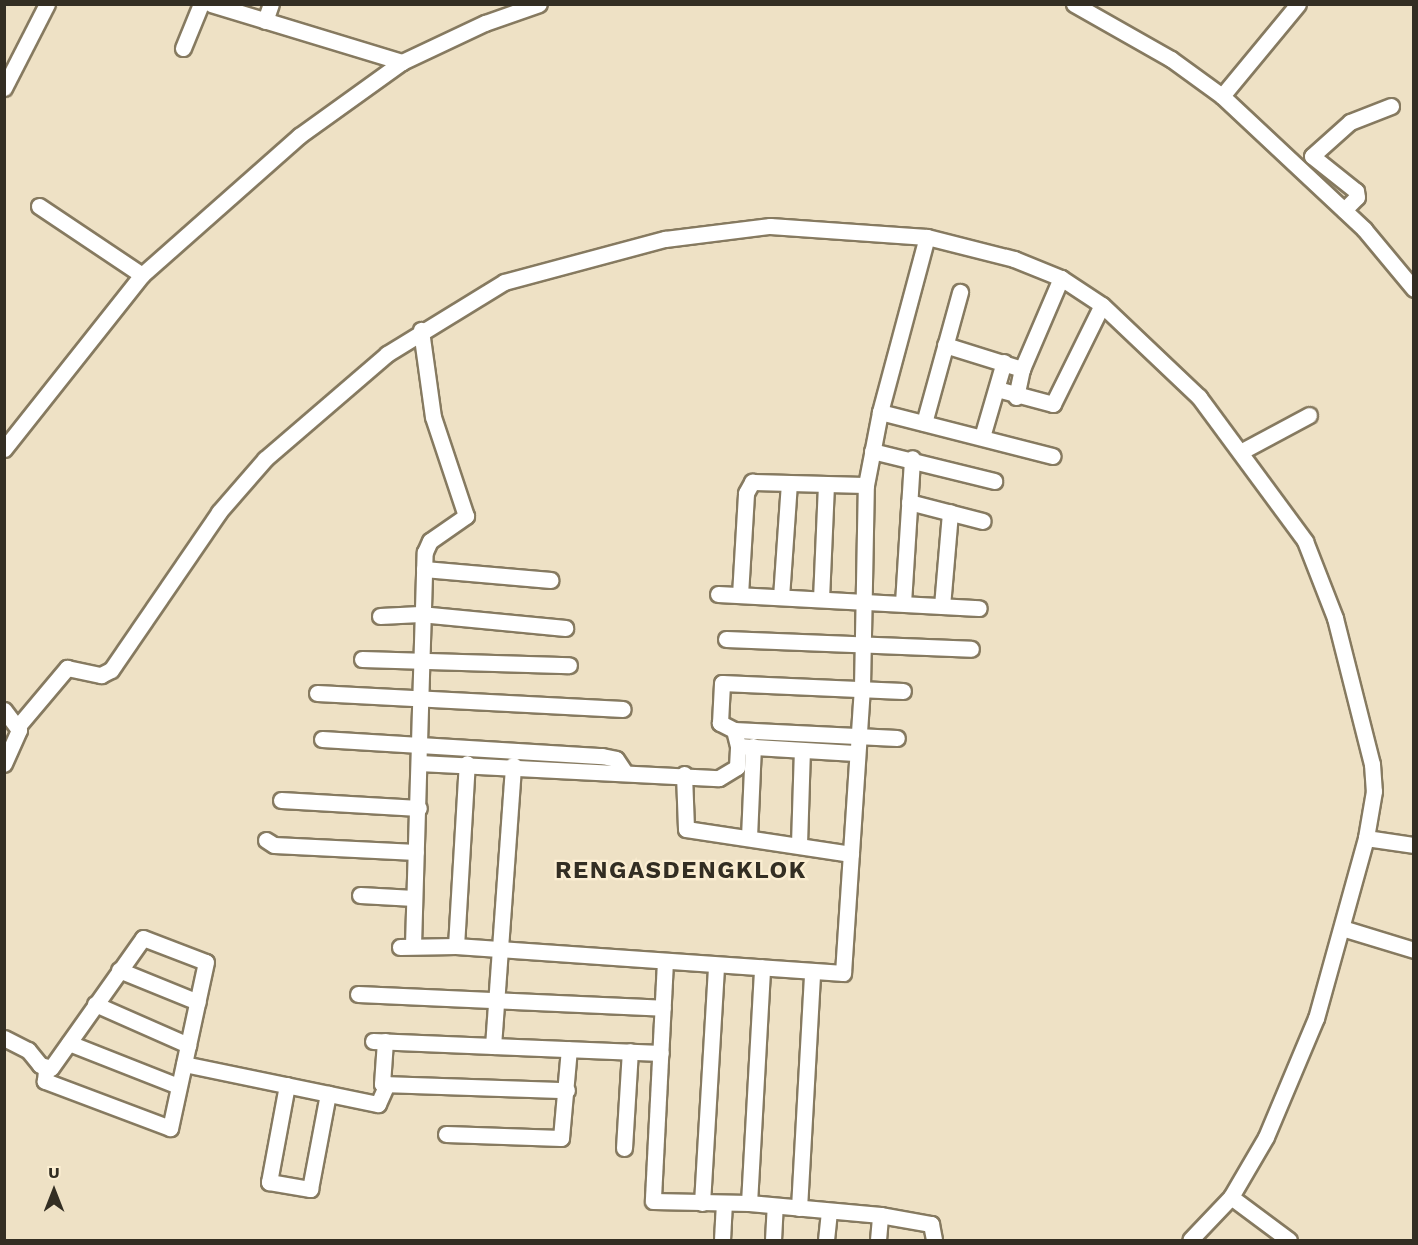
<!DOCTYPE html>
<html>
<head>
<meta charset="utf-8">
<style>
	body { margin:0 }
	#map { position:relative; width:1418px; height:1245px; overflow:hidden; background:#eee1c5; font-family:"Work Sans",sans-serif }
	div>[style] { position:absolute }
	.roads { filter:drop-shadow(2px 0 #867a60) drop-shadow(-2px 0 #867a60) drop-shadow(0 2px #867a60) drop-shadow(0 -2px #867a60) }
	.minor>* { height:15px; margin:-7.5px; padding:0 7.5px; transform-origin:7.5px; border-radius:7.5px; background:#fff }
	span { translate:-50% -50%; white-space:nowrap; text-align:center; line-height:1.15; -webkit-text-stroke:4.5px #fbeed2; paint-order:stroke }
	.district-label { font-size:24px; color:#332e23; font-weight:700; letter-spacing:1.5px }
	.frame { position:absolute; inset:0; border:6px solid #332e23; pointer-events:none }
	.north { position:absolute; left:24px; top:1161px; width:60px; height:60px; -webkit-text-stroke:4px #fbeed2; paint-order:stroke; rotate:0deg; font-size:16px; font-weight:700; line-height:24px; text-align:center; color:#332e23 }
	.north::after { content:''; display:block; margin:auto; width:21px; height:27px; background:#332e23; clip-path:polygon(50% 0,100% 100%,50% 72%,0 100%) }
</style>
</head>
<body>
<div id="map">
	<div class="roads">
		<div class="minor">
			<i style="left:211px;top:4px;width:200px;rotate:16.9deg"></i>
			<i style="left:1074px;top:4px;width:112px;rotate:29.6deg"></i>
			<i style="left:1171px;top:59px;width:63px;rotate:36deg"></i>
			<i style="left:1222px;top:96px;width:195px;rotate:43.1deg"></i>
			<i style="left:1364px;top:229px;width:78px;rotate:50.2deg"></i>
			<i style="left:265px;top:21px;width:18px;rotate:-71deg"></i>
			<i style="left:183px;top:48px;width:48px;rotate:-67.8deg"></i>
			<i style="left:4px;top:88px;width:94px;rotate:-62.9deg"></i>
			<i style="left:1222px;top:96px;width:119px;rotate:-50.4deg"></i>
			<i style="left:39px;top:206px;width:124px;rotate:33.8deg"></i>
			<i style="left:1344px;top:210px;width:18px;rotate:-45deg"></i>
			<i style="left:1357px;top:197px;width:6px;rotate:-99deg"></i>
			<i style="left:1356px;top:191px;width:56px;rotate:-141.5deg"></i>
			<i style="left:1312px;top:156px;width:51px;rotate:-41.8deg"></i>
			<i style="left:1350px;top:122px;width:44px;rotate:-21.3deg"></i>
			<i style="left:945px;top:345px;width:81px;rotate:17.3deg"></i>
			<i style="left:997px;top:389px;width:58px;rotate:15deg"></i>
			<i style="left:1053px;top:404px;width:110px;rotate:-63.7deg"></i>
			<i style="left:1016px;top:397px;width:29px;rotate:-78deg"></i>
			<i style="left:1022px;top:369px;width:99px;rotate:-66.8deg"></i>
			<i style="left:880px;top:412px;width:178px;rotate:14.3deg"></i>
			<i style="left:924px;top:423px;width:136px;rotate:-74.6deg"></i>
			<i style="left:982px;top:437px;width:78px;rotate:-73.7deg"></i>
			<i style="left:4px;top:449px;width:222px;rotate:-51.6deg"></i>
			<i style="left:142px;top:275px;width:210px;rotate:-41.5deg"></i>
			<i style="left:299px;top:136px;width:127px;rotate:-35.7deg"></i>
			<i style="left:402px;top:62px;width:92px;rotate:-25.2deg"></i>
			<i style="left:485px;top:23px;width:57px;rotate:-19.4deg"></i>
			<i style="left:872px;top:451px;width:126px;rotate:13.8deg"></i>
			<i style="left:1242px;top:451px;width:76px;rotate:-28.2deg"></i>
			<i style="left:909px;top:502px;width:76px;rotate:14.4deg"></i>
			<i style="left:424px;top:569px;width:127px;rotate:5deg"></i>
			<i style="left:718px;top:594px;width:261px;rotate:3.1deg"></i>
			<i style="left:740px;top:595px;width:102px;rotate:-86.6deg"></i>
			<i style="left:746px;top:493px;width:13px;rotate:-61deg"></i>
			<i style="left:752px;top:482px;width:114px;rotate:1.5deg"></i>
			<i style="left:781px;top:597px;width:114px;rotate:-86deg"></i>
			<i style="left:821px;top:599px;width:114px;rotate:-87.5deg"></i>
			<i style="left:903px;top:603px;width:145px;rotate:-86.4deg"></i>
			<i style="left:942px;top:606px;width:94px;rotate:-85.1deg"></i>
			<i style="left:380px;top:616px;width:40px;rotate:-2.9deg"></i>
			<i style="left:420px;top:614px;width:146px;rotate:5.5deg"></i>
			<i style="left:726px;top:639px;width:245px;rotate:2.3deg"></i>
			<i style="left:362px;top:659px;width:207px;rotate:1.7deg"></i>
			<i style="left:317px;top:693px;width:306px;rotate:3deg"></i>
			<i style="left:4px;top:710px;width:25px;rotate:53deg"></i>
			<i style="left:19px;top:730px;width:37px;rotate:114deg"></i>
			<i style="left:19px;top:725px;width:75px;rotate:-49.9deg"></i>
			<i style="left:67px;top:668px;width:35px;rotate:12deg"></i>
			<i style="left:101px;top:675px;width:11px;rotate:-27deg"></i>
			<i style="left:111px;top:670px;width:191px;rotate:-55.6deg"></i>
			<i style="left:219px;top:512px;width:70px;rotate:-49deg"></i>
			<i style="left:265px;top:459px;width:161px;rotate:-40.7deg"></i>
			<i style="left:387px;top:354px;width:137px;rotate:-31.6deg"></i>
			<i style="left:504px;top:282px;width:167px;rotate:-15deg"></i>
			<i style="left:665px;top:239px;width:106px;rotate:-7.1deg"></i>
			<i style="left:770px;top:226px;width:157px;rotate:4deg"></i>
			<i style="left:927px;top:237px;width:90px;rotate:14.2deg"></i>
			<i style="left:1014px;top:259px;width:51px;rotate:22deg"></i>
			<i style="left:1061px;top:278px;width:49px;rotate:33.4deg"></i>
			<i style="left:1102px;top:305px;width:134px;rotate:43.5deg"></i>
			<i style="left:1199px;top:397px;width:179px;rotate:53.6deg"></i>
			<i style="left:1305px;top:541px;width:83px;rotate:68.7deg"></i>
			<i style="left:1335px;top:618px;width:151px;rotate:75.8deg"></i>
			<i style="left:1372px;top:764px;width:27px;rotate:86deg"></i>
			<i style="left:1374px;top:791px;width:48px;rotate:99.7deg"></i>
			<i style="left:1366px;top:838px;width:187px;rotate:105.5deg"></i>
			<i style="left:1316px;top:1018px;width:129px;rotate:112.8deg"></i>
			<i style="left:1266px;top:1137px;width:69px;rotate:120.3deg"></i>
			<i style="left:1231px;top:1197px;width:59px;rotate:133.6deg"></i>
			<i style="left:734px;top:730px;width:163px;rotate:2.8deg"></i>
			<i style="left:322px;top:739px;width:281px;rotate:3.5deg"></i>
			<i style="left:602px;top:756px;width:14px;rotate:12deg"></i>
			<i style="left:616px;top:759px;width:14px;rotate:56deg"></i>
			<i style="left:738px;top:746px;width:117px;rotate:3.4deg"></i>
			<i style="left:419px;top:763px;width:300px;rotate:2.9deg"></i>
			<i style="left:719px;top:778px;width:21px;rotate:-31deg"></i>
			<i style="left:737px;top:767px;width:21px;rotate:-87deg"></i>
			<i style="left:738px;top:746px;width:16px;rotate:-104deg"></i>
			<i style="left:734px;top:730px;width:16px;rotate:-153deg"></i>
			<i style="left:720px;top:723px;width:40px;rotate:-87.1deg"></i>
			<i style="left:722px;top:683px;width:181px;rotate:2.5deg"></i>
			<i style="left:684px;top:774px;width:55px;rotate:87.9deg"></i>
			<i style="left:686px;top:829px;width:167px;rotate:8.6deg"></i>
			<i style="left:281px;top:800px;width:138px;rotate:3.3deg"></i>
			<i style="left:749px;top:837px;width:91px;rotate:-87.5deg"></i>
			<i style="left:1366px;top:838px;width:49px;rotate:8.3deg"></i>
			<i style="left:266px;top:840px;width:9px;rotate:32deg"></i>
			<i style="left:274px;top:845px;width:142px;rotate:2.8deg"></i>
			<i style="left:799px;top:844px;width:94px;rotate:-88.2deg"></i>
			<i style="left:360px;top:895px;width:54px;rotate:3.2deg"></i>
			<i style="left:1342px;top:928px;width:75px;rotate:17deg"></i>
			<i style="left:413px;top:945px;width:393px;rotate:-88.3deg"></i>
			<i style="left:425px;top:552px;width:12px;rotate:-66deg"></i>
			<i style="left:430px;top:541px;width:44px;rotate:-34.8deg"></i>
			<i style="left:466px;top:516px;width:104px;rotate:-108.4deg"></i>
			<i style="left:433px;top:417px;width:88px;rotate:-97.9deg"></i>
			<i style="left:456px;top:946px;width:183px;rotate:-86.6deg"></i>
			<i style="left:400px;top:947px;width:56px;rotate:-1deg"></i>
			<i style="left:456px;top:946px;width:388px;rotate:4deg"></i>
			<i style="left:843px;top:973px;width:287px;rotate:-86.2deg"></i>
			<i style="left:862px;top:687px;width:202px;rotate:-88.9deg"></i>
			<i style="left:866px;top:485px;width:74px;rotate:-79.1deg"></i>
			<i style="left:880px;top:412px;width:181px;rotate:-75deg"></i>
			<i style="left:665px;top:961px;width:240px;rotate:92.9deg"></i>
			<i style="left:653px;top:1201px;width:96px;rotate:1.2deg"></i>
			<i style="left:749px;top:1203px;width:132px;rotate:5.2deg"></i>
			<i style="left:880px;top:1215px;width:52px;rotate:10deg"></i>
			<i style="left:931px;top:1224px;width:16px;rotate:79deg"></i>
			<i style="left:119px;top:970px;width:85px;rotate:22.1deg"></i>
			<i style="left:358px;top:994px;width:305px;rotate:2.6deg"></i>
			<i style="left:95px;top:1004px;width:102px;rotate:23.8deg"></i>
			<i style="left:4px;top:1038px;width:27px;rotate:27deg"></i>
			<i style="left:28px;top:1050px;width:19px;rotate:51deg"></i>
			<i style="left:40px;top:1065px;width:11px;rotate:15deg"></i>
			<i style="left:51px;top:1068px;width:159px;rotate:-54.7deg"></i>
			<i style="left:143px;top:938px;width:67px;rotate:20.9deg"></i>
			<i style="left:206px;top:962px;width:170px;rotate:102.2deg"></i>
			<i style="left:170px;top:1128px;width:134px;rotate:-159.4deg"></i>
			<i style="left:45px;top:1081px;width:12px;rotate:-85deg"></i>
			<i style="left:373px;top:1041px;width:288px;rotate:2.4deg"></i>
			<i style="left:385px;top:1041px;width:43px;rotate:94deg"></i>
			<i style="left:382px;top:1084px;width:185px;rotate:1.9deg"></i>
			<i style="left:69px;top:1043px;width:117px;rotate:21.5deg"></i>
			<i style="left:493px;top:1046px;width:282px;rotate:-85.9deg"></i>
			<i style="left:184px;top:1064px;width:198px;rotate:11.7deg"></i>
			<i style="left:378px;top:1104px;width:22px;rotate:-66deg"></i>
			<i style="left:287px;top:1085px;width:99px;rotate:100.5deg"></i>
			<i style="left:269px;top:1182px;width:42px;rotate:9.7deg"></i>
			<i style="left:310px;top:1189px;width:97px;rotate:-79.3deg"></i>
			<i style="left:446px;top:1134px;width:115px;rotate:2deg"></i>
			<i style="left:561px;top:1138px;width:89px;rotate:-84.9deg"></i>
			<i style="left:624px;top:1148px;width:97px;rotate:-86.5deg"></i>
			<i style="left:1231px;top:1197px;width:72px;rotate:36.6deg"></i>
			<i style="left:702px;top:1203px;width:238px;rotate:-86.6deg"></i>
			<i style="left:749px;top:1203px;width:236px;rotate:-86.8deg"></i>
			<i style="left:799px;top:1208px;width:236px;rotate:-86.8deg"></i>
			<i style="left:722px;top:1240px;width:36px;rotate:-87deg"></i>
			<i style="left:773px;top:1240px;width:33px;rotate:-87deg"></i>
			<i style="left:826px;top:1240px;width:27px;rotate:-84deg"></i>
			<i style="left:878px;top:1240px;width:25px;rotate:-85deg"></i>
		</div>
	</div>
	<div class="district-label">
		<span style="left:681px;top:871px">RENGASDENGKLOK</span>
	</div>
	<div class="frame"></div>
	<div class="north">U</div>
</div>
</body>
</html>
